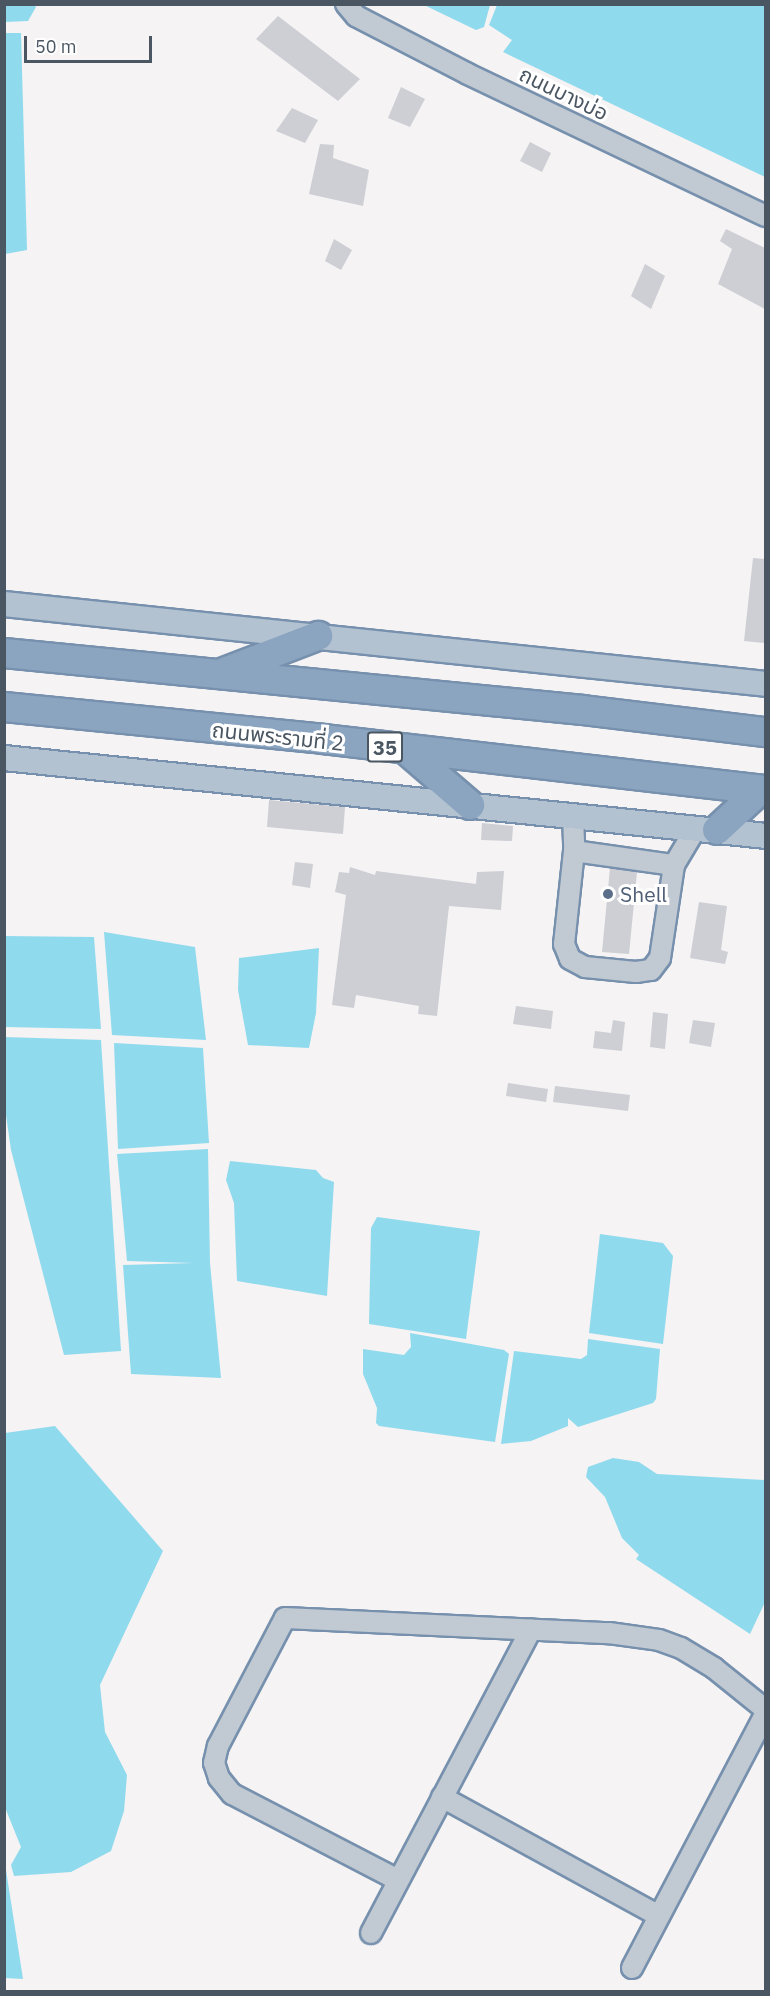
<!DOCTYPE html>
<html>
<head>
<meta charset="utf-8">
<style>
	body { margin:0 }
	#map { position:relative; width:770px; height:1996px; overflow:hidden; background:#f5f3f3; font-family:"IBM Plex Sans","Noto Sans Thai",sans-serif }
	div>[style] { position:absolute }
	.water>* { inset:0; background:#90daee }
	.building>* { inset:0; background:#cdcfd5 }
	.roads { filter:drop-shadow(2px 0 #7690ad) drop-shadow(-2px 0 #7690ad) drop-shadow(0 2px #7690ad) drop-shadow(0 -2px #7690ad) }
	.minor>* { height:20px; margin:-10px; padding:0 10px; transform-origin:10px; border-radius:10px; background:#c1cad2 }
	.major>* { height:24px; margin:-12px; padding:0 12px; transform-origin:12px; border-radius:12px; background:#b3c2d1 }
	.highway>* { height:28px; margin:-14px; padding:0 14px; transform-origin:14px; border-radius:14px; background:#8ba5c1 }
	.dots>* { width:16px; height:16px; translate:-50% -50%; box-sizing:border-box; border:3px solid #fff; border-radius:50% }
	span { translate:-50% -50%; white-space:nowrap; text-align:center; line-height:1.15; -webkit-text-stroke:6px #fff; paint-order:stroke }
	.shield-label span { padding:2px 4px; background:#fff; border:2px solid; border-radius:4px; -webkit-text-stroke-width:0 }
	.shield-label { font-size:20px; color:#4a5661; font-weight:700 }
	.street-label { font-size:21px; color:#4a5661 }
	.service-label { font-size:21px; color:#4e5e75 }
	.left { translate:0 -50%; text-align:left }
	.frame { position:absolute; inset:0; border:6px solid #4a5661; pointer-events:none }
	.scale { position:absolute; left:24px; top:36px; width:128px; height:27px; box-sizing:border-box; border:3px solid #4a5661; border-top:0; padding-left:8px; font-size:18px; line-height:21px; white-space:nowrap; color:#4a5661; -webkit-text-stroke:4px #fff; paint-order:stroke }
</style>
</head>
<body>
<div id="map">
	<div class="water">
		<i style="clip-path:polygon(4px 5px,34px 5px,36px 7px,28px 21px,5px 22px)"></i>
		<i style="clip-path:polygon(424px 5px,490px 5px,484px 27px,476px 30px)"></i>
		<i style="clip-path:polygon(497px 5px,765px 5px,765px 177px,503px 52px,512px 40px,489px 25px)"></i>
		<i style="clip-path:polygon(5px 33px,21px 33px,27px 250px,5px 254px)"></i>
		<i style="clip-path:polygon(104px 932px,195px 947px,206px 1040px,112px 1035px)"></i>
		<i style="clip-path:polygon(5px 936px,94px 937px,101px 1029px,5px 1027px)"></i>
		<i style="clip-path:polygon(319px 948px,316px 1013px,309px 1048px,248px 1045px,238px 990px,239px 958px)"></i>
		<i style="clip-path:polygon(4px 1037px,101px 1040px,121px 1351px,64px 1355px,11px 1150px,4px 1101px)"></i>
		<i style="clip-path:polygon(114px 1043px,203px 1048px,209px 1143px,118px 1149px)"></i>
		<i style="clip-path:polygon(208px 1149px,210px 1263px,221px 1378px,131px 1374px,123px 1265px,193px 1263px,127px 1261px,117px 1154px)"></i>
		<i style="clip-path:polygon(230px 1161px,316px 1170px,323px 1178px,334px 1182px,327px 1296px,237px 1281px,234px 1203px,226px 1180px)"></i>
		<i style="clip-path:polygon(377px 1217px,480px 1231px,466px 1339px,369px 1324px,371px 1228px)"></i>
		<i style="clip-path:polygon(600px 1234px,663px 1243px,673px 1256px,663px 1344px,589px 1333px)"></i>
		<i style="clip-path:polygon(410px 1333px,504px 1350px,509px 1354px,495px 1442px,379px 1426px,376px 1423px,377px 1408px,363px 1374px,363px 1349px,404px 1355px,411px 1347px)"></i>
		<i style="clip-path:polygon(588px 1339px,660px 1349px,656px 1399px,653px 1403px,578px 1427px,568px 1418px,568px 1426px,531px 1441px,501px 1444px,514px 1351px,581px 1359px,587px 1355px)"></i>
		<i style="clip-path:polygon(55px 1426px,163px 1551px,100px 1685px,105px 1732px,127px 1775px,124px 1811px,111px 1851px,71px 1872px,14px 1876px,11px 1865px,21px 1847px,4px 1805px,5px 1433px)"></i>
		<i style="clip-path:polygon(613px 1458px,639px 1462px,657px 1474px,765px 1480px,765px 1602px,750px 1634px,636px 1559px,639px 1555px,622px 1538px,605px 1497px,586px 1477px,588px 1467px)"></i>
		<i style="clip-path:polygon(5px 1868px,6px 1870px,23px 1979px,5px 1978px)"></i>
	</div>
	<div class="building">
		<i style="clip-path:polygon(278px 16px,360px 79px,338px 101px,256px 39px)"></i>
		<i style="clip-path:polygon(401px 87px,425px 99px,410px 127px,388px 118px)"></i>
		<i style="clip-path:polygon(292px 108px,318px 120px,305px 143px,276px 131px)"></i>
		<i style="clip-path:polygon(530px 142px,551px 153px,542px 172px,520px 161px)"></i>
		<i style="clip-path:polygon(320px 144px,334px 145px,333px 158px,369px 170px,363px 206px,309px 194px)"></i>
		<i style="clip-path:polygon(726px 229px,765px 248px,765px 309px,718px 284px,732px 249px,720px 241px)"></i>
		<i style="clip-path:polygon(334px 239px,352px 250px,341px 270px,325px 261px)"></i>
		<i style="clip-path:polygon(645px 264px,665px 276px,651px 309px,631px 296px)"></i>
		<i style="clip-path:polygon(753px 558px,765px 559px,765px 643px,744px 641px)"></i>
		<i style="clip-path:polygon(269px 800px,345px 807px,343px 834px,267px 827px)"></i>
		<i style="clip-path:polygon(482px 823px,513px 826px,512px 841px,481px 840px)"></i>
		<i style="clip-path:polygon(295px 862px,313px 864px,310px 888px,292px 885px)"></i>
		<i style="clip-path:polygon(350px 867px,375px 875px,376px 871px,476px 884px,477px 872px,504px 871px,501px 910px,449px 906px,437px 1016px,418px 1014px,419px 1006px,356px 995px,354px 1008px,332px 1005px,346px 895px,335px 892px,339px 872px,349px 873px)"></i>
		<i style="clip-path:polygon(610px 868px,637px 872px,629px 954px,602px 952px)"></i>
		<i style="clip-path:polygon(699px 902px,727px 906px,721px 950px,728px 952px,725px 964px,690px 958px)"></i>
		<i style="clip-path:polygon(516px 1006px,553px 1011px,551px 1029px,513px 1024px)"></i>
		<i style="clip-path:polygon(653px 1012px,668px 1014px,665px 1049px,650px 1047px)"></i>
		<i style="clip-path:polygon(613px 1020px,625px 1022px,622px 1051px,593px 1048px,595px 1031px,611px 1033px)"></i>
		<i style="clip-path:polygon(693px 1020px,715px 1023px,711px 1047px,689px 1043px)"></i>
		<i style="clip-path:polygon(508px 1083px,548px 1089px,546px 1102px,506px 1096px)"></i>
		<i style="clip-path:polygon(555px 1086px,630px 1095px,628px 1111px,553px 1102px)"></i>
	</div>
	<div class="roads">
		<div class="minor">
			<i style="left:346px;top:4px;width:16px;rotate:50deg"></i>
			<i style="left:356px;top:16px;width:126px;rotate:27.4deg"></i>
			<i style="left:468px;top:74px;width:330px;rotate:25.5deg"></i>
			<i style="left:573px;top:814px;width:37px;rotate:88deg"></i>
			<i style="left:574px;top:851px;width:94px;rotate:96.1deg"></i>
			<i style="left:564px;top:944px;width:16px;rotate:68deg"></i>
			<i style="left:570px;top:959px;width:17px;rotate:28deg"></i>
			<i style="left:585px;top:967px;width:51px;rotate:5.6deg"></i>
			<i style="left:636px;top:972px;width:15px;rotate:-8deg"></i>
			<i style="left:651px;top:970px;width:15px;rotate:-53deg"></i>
			<i style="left:660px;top:958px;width:94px;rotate:-81.4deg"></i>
			<i style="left:674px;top:865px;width:43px;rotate:-59.3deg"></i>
			<i style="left:574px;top:851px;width:101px;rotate:8deg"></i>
			<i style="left:442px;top:1797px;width:247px;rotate:28.7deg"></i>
			<i style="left:398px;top:1880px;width:187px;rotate:-152.6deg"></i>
			<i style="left:232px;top:1794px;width:21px;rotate:-129deg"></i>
			<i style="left:219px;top:1778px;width:16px;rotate:-108deg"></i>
			<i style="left:214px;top:1763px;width:17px;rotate:-77deg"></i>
			<i style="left:218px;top:1746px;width:144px;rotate:-62.4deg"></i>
			<i style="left:285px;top:1618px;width:324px;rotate:2.7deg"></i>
			<i style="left:609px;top:1633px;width:50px;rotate:8deg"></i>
			<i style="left:659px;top:1640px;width:23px;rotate:20deg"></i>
			<i style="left:681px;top:1648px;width:39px;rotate:31deg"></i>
			<i style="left:714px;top:1668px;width:67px;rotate:38.9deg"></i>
			<i style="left:371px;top:1933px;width:343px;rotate:-62.2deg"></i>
			<i style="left:632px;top:1968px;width:288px;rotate:-62.3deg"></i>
		</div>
		<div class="major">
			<i style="left:4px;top:604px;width:766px;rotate:5.99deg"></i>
			<i style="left:4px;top:758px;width:766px;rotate:5.84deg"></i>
		</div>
		<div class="highway">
			<i style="left:4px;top:653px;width:582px;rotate:5.62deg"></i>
			<i style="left:583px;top:710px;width:184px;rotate:6.9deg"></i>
			<i style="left:224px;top:672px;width:101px;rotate:-21deg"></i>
			<i style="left:4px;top:707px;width:321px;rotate:5.7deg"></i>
			<i style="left:323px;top:739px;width:446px;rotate:6.6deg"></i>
			<i style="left:405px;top:749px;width:86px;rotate:40.7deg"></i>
			<i style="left:717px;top:830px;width:59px;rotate:-42.9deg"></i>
		</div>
	</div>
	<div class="dots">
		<i style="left:608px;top:894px;background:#5c6f8a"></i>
	</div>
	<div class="shield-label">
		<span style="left:385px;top:747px">35</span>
	</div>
	<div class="street-label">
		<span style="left:564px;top:93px;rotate:26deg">ถนนบางบ่อ</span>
		<span style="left:278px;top:736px;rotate:6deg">ถนนพระรามที่ 2</span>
	</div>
	<div class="service-label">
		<span class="left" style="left:620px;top:894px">Shell</span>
	</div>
	<div class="frame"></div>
	<div class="scale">50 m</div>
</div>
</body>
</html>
